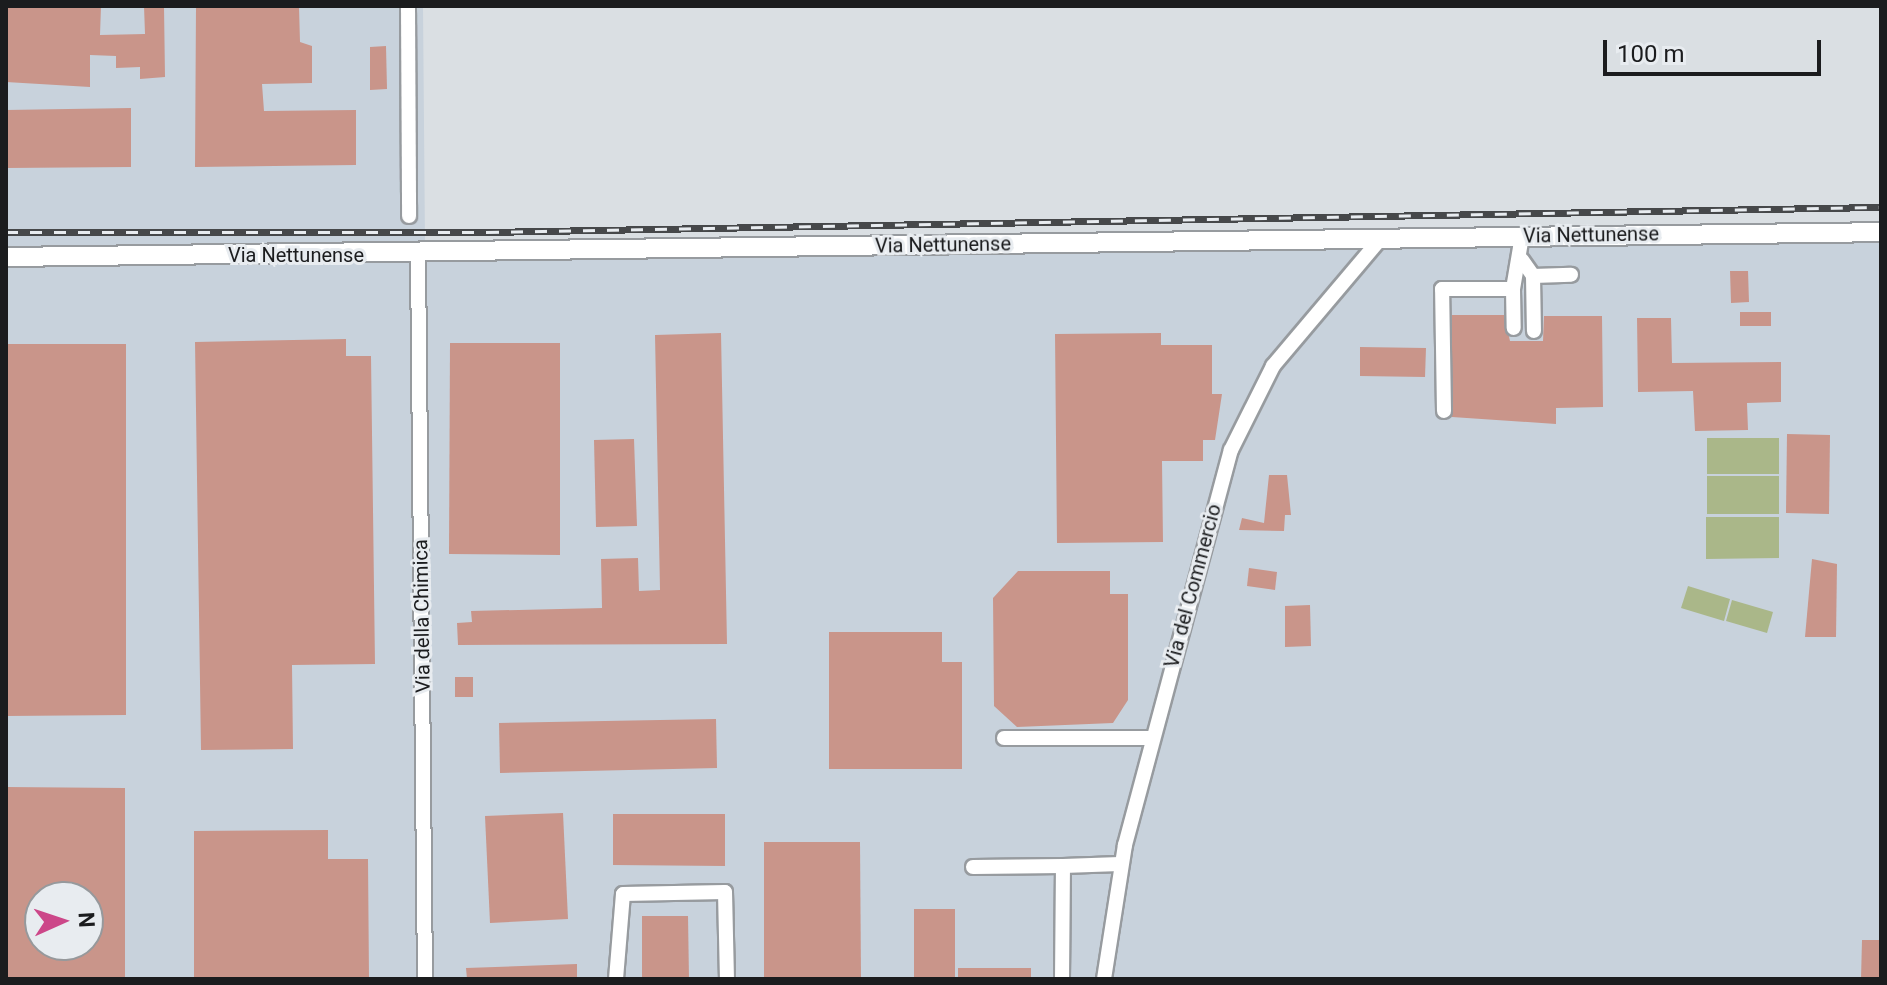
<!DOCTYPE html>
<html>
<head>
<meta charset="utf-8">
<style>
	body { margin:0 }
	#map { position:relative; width:1887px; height:985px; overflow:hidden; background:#dadfe3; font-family:Roboto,sans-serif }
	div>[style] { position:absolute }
	.built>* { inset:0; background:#c8d2dc }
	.green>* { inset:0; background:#aab789 }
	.building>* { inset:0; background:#c9958a }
	.roads { filter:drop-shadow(2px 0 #979b9f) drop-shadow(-2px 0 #979b9f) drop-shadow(0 2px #979b9f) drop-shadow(0 -2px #979b9f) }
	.minor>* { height:14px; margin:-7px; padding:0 7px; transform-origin:7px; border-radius:7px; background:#fff }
	.major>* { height:18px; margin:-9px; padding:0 9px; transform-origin:9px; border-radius:9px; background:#fff }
	.rail>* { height:7px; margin-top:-3.5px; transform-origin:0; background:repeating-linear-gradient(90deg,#e8ecf0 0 12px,#46484a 0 24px); box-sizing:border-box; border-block:2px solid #46484a }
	span { translate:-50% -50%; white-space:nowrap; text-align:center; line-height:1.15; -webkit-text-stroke:6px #e8ecf0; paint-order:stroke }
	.street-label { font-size:20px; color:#1b1c1e }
	.frame { position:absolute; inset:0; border:8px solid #1b1c1e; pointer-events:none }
	.north { position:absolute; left:24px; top:881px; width:80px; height:80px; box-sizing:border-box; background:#e8ecf0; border:2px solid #96999c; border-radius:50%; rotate:87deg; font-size:22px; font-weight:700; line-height:32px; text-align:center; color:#1b1c1e }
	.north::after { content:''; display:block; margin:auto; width:28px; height:36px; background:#cc4789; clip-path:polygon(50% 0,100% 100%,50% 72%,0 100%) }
	.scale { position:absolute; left:1603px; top:40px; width:218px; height:36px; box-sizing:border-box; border:4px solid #1b1c1e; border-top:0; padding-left:10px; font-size:24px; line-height:28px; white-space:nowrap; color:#1b1c1e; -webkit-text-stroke:6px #e8ecf0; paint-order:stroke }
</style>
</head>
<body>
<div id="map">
	<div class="built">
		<i style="clip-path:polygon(evenodd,6px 6px,423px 6px,425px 243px,1881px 222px,1881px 979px,6px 979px,6px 6px,40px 897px,88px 897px,88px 945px,40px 945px,40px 897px)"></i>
	</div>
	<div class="green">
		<i style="clip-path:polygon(1707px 438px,1779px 438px,1779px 474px,1707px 474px)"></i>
		<i style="clip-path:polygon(1707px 476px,1779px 476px,1779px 514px,1707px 514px)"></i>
		<i style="clip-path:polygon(1706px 517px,1779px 517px,1779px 558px,1706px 559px)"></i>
		<i style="clip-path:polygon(1688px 586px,1730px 599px,1724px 621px,1681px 608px)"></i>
		<i style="clip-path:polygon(1732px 600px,1773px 612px,1767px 633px,1726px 621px)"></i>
	</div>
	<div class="building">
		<i style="clip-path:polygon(6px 6px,101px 6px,100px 35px,145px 34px,144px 6px,164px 6px,165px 77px,140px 79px,140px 67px,116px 68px,116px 56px,90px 55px,90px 87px,6px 82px)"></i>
		<i style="clip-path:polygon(196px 6px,299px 6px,300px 42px,312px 46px,312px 83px,262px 84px,264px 111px,356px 110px,356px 165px,195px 167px)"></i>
		<i style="clip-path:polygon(386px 46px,387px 89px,370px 90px,370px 47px)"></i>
		<i style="clip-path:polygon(131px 108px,131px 167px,6px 168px,6px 110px)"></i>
		<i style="clip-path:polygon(1730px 271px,1748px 271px,1749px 302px,1731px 303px)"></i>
		<i style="clip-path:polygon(1740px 312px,1771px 312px,1771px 326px,1740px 326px)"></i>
		<i style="clip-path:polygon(1452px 315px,1504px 315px,1510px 341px,1543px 341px,1544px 316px,1602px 316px,1603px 407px,1556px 408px,1556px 424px,1452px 417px)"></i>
		<i style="clip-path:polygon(1637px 318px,1671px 318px,1672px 363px,1781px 362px,1781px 402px,1747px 403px,1748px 430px,1695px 431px,1693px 391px,1638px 392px)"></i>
		<i style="clip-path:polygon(721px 333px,727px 644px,458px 645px,457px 623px,472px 622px,471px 611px,602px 608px,601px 559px,638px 558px,639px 591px,660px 590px,655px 335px)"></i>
		<i style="clip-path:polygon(1161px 333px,1161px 345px,1212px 345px,1212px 394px,1222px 394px,1215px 440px,1203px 440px,1203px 461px,1162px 461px,1163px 542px,1057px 543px,1055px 334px)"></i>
		<i style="clip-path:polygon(346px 339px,346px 356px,371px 356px,375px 664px,292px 665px,293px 749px,201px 750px,195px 342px)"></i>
		<i style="clip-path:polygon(450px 343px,560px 343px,560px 555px,449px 554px)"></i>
		<i style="clip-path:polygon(6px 344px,126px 344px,126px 715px,6px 716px)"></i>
		<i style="clip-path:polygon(1360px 347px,1426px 348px,1425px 377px,1360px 376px)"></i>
		<i style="clip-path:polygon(1787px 434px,1830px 435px,1829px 514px,1786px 513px)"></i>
		<i style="clip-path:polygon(634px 439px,637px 526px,596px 527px,594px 440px)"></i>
		<i style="clip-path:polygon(1269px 475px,1287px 475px,1291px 515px,1285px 515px,1284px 531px,1239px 530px,1242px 518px,1264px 523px)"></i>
		<i style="clip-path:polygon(1812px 559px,1837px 564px,1836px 637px,1805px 637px)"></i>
		<i style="clip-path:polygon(1249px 568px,1277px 572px,1275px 590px,1247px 586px)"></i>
		<i style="clip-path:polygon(1018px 571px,1110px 571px,1110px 594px,1128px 594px,1128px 700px,1113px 723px,1017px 727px,994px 706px,993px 598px)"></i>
		<i style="clip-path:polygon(1310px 605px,1311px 646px,1285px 647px,1285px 606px)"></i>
		<i style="clip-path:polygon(829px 632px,942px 632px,942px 662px,962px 662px,962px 769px,829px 769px)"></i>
		<i style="clip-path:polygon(455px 677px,473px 677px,473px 697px,455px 697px)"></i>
		<i style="clip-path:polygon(716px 719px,717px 768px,500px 773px,499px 723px)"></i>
		<i style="clip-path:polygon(evenodd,6px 787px,125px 788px,125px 979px,6px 979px,6px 787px,40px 897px,88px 897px,88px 945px,40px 945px,40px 897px)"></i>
		<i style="clip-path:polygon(563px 813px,568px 919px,490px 923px,485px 816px)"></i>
		<i style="clip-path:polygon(613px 814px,725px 814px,725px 866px,613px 865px)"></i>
		<i style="clip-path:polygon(328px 830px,328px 859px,368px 859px,369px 979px,194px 979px,194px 831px)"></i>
		<i style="clip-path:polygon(764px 842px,860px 842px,861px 979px,764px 979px)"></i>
		<i style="clip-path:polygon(914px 909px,955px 909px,955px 979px,914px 979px)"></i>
		<i style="clip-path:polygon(642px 916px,688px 916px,689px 979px,642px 979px)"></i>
		<i style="clip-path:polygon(1862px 940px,1881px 940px,1881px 979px,1861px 979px)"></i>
		<i style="clip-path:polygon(577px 964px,577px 979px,467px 979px,466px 968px)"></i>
		<i style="clip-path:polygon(958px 968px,1031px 968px,1031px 979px,958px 979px)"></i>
	</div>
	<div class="roads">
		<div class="minor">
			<i style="left:408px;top:6px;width:210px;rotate:89.7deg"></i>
			<i style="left:418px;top:254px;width:725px;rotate:89.45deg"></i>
			<i style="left:1522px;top:260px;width:19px;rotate:55deg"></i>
			<i style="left:1533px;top:276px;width:55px;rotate:89deg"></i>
			<i style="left:1533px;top:276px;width:38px;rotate:-2deg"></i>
			<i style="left:1513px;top:289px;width:39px;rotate:89deg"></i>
			<i style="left:1444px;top:411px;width:122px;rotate:-90.9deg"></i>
			<i style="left:1442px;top:289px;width:71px"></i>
			<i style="left:1513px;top:289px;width:54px;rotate:-80.4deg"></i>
			<i style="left:1004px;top:738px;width:149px"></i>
			<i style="left:973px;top:867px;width:90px;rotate:-0.6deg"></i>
			<i style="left:616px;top:979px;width:85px;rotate:-85.3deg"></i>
			<i style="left:623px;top:894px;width:102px;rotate:-1.1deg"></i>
			<i style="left:725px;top:892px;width:87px;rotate:88.7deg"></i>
			<i style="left:1062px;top:979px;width:113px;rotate:-89.5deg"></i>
			<i style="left:1063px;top:866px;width:57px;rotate:-2deg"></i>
			<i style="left:1104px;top:979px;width:136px;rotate:-81.1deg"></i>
			<i style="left:1125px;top:845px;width:409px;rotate:-75deg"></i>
			<i style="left:1231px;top:450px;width:94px;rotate:-63.4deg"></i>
			<i style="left:1273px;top:366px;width:167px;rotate:-49.8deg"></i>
		</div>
		<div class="major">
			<i style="left:6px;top:257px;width:1875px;rotate:-0.76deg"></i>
		</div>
	</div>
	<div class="rail">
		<i style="left:6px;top:232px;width:481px"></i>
		<i style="left:487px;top:232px;width:1394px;rotate:-1.03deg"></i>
	</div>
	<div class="street-label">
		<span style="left:1591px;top:235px;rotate:-1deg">Via Nettunense</span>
		<span style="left:943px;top:245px;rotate:-1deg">Via Nettunense</span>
		<span style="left:296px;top:255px">Via Nettunense</span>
		<span style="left:1193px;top:586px;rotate:-75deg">Via del Commercio</span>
		<span style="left:422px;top:616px;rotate:-91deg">Via della Chimica</span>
	</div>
	<div class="frame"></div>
	<div class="north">N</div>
	<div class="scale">100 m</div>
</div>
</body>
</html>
